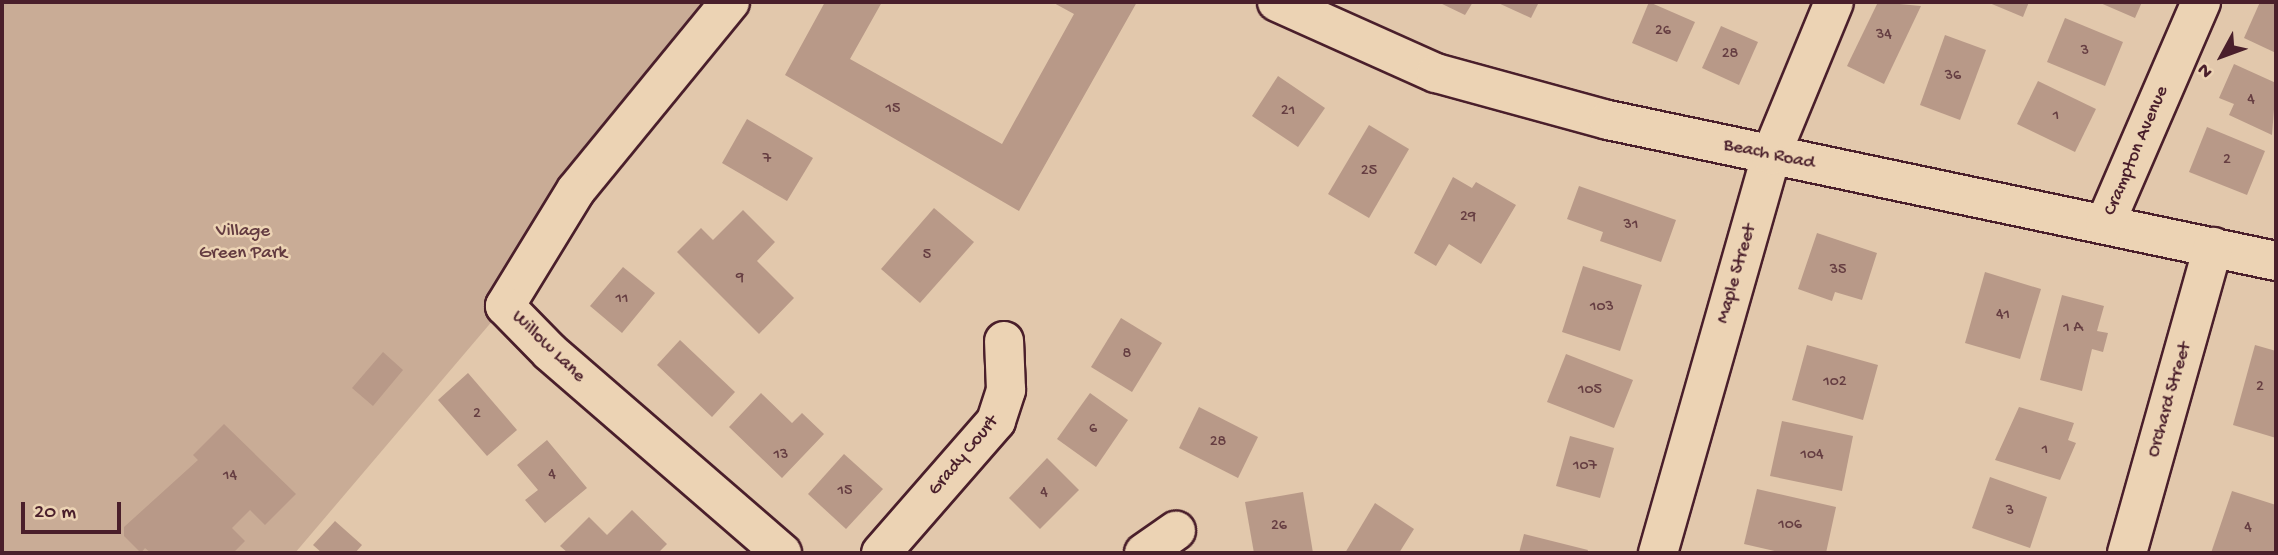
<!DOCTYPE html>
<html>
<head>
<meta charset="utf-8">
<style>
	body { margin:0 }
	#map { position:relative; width:2278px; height:555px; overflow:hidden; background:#e2c8ac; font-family:"Gochi Hand",sans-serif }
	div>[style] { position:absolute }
	.green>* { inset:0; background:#c9ac96 }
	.building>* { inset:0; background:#b89988 }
	.roads { filter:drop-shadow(2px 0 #4a1f2b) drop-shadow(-2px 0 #4a1f2b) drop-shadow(0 2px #4a1f2b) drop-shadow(0 -2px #4a1f2b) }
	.minor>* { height:38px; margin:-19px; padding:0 19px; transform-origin:19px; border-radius:19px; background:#ecd3b4 }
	span { translate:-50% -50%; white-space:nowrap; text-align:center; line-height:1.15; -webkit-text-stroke:5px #ecd3b4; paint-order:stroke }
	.number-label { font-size:16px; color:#663e42 }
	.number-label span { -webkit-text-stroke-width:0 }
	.street-label { font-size:19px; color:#4a1f2b }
	.park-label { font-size:19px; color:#633b40 }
	.frame { position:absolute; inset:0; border:4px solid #4a1f2b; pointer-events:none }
	.north { position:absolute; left:2187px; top:21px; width:70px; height:70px; -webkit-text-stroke:5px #ecd3b4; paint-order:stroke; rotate:229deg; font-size:19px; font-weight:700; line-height:28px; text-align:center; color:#4a1f2b }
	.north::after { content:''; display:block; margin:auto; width:24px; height:32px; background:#4a1f2b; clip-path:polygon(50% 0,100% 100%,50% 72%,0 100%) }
	.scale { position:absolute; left:21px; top:502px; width:100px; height:32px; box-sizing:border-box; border:4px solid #4a1f2b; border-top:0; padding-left:9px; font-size:21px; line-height:24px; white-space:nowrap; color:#4a1f2b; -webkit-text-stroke:5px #ecd3b4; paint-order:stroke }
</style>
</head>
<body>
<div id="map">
	<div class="green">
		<i style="clip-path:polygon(2px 2px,730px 2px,505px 306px,295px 553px,2px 553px)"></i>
	</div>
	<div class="building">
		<i style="clip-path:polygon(825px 2px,882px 2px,850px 59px,1002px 144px,1074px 14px,1052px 2px,1137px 2px,1019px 211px,785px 75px)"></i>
		<i style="clip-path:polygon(1438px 2px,1473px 2px,1465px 15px)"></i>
		<i style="clip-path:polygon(1496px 2px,1539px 2px,1531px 18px)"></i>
		<i style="clip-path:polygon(1649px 2px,1695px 22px,1677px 62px,1632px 43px)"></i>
		<i style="clip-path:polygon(1878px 2px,1921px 6px,1884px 84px,1847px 66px)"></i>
		<i style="clip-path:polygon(1987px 2px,2029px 2px,2023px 17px)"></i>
		<i style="clip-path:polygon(2098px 2px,2142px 2px,2135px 18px)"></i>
		<i style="clip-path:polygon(2260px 2px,2276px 2px,2276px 53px,2244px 38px)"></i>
		<i style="clip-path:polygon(2065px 18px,2123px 42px,2105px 86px,2047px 62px)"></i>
		<i style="clip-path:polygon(1721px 26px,1758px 42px,1739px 85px,1702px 68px)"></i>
		<i style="clip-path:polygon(1945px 35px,1986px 50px,1960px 120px,1920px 105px)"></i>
		<i style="clip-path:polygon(2234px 64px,2276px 83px,2272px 135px,2229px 115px,2234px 104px,2219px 98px)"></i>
		<i style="clip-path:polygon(1278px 76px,1325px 108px,1298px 147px,1252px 116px)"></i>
		<i style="clip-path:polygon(2038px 81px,2096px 109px,2075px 152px,2017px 124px)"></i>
		<i style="clip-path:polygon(747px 119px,813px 158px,787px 201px,722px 163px)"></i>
		<i style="clip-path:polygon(1369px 125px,1409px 149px,1369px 218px,1328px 194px)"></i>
		<i style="clip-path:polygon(2207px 127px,2265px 151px,2247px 195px,2189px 172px)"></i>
		<i style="clip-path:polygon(1453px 177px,1472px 188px,1476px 182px,1516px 205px,1481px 264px,1449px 244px,1436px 266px,1414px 253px)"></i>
		<i style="clip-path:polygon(1579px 186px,1676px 220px,1661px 262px,1600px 241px,1603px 232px,1567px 219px)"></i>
		<i style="clip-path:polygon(934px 208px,974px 242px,920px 303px,881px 269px)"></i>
		<i style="clip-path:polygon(743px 210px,775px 242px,757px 261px,794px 298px,759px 334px,677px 252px,701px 228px,713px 240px)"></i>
		<i style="clip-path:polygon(1817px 233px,1877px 253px,1862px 300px,1835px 292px,1832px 301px,1798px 289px)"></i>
		<i style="clip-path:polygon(1583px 266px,1642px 285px,1620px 351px,1562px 332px)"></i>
		<i style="clip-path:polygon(623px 267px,655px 293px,622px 333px,590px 306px)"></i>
		<i style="clip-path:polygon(1985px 272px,2041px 289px,2020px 359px,1965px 343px)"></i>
		<i style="clip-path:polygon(2062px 295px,2104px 306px,2097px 331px,2108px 333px,2103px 352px,2092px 349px,2082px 391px,2040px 380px)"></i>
		<i style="clip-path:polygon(1121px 318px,1162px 343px,1132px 392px,1091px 367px)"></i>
		<i style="clip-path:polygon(680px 340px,735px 392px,712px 417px,657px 365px)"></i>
		<i style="clip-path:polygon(1807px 345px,1878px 365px,1863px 420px,1792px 400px)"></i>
		<i style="clip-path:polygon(2255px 345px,2276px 351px,2276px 438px,2233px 425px)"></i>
		<i style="clip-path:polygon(383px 352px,403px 370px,373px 406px,352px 388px)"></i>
		<i style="clip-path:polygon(1566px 354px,1633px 380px,1614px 428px,1547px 402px)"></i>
		<i style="clip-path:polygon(468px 373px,517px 430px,487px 456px,438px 400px)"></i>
		<i style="clip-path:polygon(761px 393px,792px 423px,802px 413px,824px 434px,782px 478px,729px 427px)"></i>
		<i style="clip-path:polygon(1090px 393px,1128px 420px,1096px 467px,1057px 439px)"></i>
		<i style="clip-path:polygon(1199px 407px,1258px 437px,1238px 478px,1179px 448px)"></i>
		<i style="clip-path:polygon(2019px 407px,2074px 423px,2068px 440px,2076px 443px,2060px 480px,1995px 460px)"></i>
		<i style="clip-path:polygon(1782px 421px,1853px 436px,1842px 491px,1770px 476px)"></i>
		<i style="clip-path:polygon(224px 424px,296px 494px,265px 525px,250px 510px,232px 528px,245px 541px,233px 553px,151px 553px,145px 548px,141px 553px,124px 536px,124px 527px,198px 460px,193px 455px)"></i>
		<i style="clip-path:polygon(1570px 436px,1614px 448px,1600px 498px,1556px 486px)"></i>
		<i style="clip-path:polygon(547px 440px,587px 488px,545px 523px,525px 500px,538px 490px,517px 465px)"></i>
		<i style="clip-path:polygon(844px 454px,883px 489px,846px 529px,808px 494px)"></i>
		<i style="clip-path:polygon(1047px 458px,1079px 490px,1040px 529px,1009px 498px)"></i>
		<i style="clip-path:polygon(1990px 477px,2047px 497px,2030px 548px,1972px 528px)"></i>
		<i style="clip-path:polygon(1757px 489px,1836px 507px,1826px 553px,1783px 553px,1744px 544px)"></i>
		<i style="clip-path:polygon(2232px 491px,2276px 505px,2276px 553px,2211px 553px)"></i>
		<i style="clip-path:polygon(1303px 492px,1313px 553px,1254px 553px,1245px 502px)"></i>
		<i style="clip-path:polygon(1375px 503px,1414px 529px,1399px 553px,1345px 553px)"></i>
		<i style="clip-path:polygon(632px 510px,667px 544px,658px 553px,568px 553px,560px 546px,589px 517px,607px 535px)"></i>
		<i style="clip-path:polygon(335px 521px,362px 545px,355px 553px,322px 553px,313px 545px)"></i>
		<i style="clip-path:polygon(1524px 534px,1588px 550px,1587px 553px,1519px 553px)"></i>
	</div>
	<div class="roads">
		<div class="minor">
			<i style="left:730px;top:2px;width:243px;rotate:129.3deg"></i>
			<i style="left:576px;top:190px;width:136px;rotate:121.5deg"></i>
			<i style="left:505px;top:306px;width:64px;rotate:45.6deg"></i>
			<i style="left:550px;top:352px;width:307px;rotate:40.9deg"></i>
			<i style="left:1277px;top:2px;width:174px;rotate:24.1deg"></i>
			<i style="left:1436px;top:73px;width:178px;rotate:15.3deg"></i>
			<i style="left:1608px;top:120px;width:683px;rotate:11.92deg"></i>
			<i style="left:2105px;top:224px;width:242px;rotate:-66.6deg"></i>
			<i style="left:881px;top:553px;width:175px;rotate:-48.9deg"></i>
			<i style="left:996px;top:421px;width:33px;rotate:-72deg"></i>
			<i style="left:1006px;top:390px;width:49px;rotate:-92.3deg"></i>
			<i style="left:1144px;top:553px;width:39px;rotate:-35deg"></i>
			<i style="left:1658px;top:553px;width:414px;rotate:-74.1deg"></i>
			<i style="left:1771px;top:155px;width:165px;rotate:-67.6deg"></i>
			<i style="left:2127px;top:553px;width:318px;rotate:-74.3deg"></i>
		</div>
	</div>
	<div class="number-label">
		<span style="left:1663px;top:32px">26</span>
		<span style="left:1884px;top:36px">34</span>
		<span style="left:2085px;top:52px">3</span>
		<span style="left:1730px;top:55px">28</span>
		<span style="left:1953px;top:77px">36</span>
		<span style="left:2251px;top:101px">4</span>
		<span style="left:893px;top:110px">15</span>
		<span style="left:1288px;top:112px">21</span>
		<span style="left:2056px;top:117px">1</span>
		<span style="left:767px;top:160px">7</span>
		<span style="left:2227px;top:161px">2</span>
		<span style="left:1369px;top:172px">25</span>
		<span style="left:1468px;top:218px">29</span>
		<span style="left:1631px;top:226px">31</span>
		<span style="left:927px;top:256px">5</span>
		<span style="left:1838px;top:271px">35</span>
		<span style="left:740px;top:279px">9</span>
		<span style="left:622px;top:300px">11</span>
		<span style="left:1602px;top:308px">103</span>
		<span style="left:2003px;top:316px">41</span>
		<span style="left:2073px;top:329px">1 A</span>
		<span style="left:1127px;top:355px">8</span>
		<span style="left:1835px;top:383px">102</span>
		<span style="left:2260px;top:388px">2</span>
		<span style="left:1590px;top:391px">105</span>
		<span style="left:477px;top:415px">2</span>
		<span style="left:1093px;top:430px">6</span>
		<span style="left:1218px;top:443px">28</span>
		<span style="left:2045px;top:451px">1</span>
		<span style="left:781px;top:456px">13</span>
		<span style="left:1812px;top:456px">104</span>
		<span style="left:1585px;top:467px">107</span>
		<span style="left:552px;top:476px">4</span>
		<span style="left:230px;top:477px">14</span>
		<span style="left:845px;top:492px">15</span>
		<span style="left:1044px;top:494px">4</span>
		<span style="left:2010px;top:512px">3</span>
		<span style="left:1790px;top:526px">106</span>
		<span style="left:1279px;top:527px">26</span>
		<span style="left:2248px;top:529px">4</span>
	</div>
	<div class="street-label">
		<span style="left:2137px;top:151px;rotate:-67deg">Crampton Avenue</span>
		<span style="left:1769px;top:155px;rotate:12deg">Beach Road</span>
		<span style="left:1737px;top:274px;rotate:-74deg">Maple Street</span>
		<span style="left:548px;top:347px;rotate:44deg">Willow Lane</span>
		<span style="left:2170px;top:400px;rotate:-74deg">Orchard Street</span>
		<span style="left:964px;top:456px;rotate:-50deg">Grady Court</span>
	</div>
	<div class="park-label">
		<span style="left:243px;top:243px">Village<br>Green Park</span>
	</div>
	<div class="frame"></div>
	<div class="north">N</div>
	<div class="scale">20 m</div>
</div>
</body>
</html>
